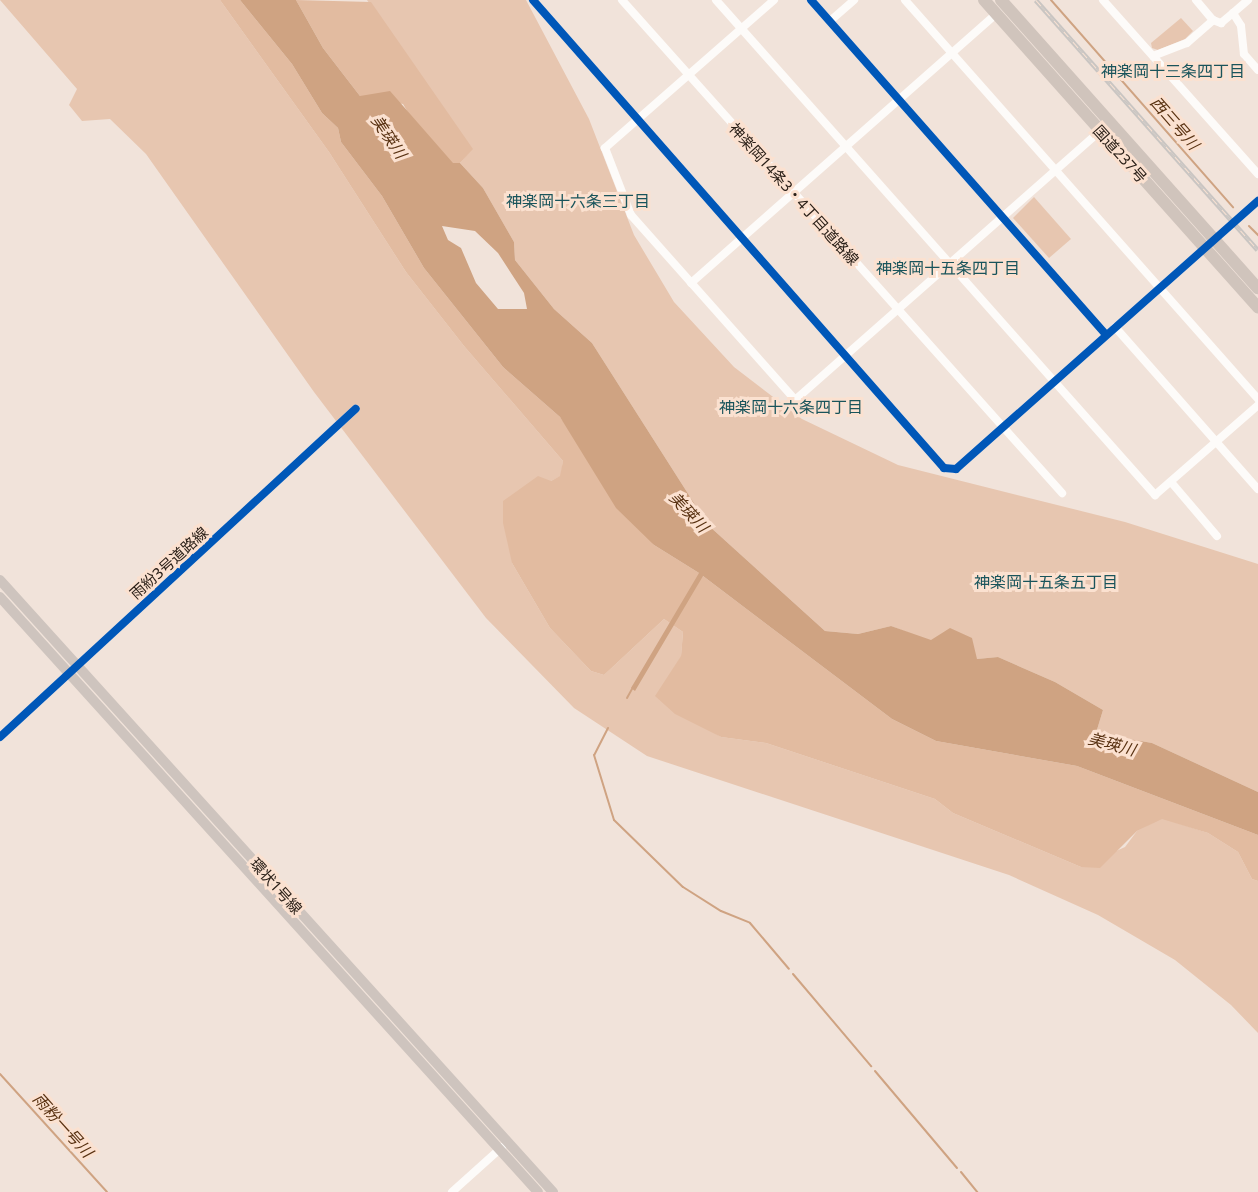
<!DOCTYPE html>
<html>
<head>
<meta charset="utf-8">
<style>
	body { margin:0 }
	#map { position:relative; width:1258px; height:1192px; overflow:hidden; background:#f1e3da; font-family:"Noto Sans","Noto Sans JP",sans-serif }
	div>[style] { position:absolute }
	.green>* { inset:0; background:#e7c6b0 }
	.forest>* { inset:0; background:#e2bba0 }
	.water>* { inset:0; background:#cfa382 }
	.stream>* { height:2px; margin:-1px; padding:0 1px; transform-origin:1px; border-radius:1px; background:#cfa382 }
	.minor>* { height:8px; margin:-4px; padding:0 4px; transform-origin:4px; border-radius:4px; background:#fdfbf9 }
	.major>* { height:10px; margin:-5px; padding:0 5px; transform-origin:5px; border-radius:5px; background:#cec4be }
	.highway>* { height:12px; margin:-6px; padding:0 6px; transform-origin:6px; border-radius:6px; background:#d0c4bc }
	.rail>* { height:4.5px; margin-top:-2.25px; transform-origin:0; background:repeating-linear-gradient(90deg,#fbe1d0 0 7px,#c9c5c2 0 14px); box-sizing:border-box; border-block:2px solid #c9c5c2 }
	.cycleway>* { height:8px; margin:-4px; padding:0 4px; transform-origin:4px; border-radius:4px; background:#0057b8 }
	span { translate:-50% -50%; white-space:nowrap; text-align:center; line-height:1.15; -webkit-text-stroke:6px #fbe1d0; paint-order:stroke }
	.street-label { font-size:15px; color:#2b2018 }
	.neighbourhood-label { font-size:16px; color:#19545b }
	.water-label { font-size:16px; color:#583111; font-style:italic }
</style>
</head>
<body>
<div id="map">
	<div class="green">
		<i style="clip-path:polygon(0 0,220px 0,329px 152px,406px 272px,464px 346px,563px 461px,561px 476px,551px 481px,512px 563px,550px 628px,591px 671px,604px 675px,664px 619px,683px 632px,681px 657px,656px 696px,721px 737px,766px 743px,935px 799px,953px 813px,1081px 867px,1125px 847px,1137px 831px,1162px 818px,1208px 833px,1238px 852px,1252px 879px,1258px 881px,1258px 1033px,1231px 1005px,1175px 960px,1098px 915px,1009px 875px,647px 756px,574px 708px,486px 618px,314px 392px,146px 154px,110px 119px,82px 121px,69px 105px,77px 89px)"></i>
		<i style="clip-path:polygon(367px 0,526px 0,589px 119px,634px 235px,674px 302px,734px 367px,802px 419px,898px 465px,1125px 522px,1258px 564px,1258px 792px,1152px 743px,1096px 733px,1103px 710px,1055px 682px,998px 657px,977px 659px,891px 626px,858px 634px,825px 631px,708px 525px,592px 343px,554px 309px,515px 260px,514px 242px,483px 188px,460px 163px,472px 149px)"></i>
		<i style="clip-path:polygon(1181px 18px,1193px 31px,1185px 39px,1158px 50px,1152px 48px,1151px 43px)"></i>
		<i style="clip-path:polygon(1034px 197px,1071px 239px,1049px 258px,1013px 218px)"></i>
	</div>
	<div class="forest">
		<i style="clip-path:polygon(220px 0,240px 0,292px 64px,322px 113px,338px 128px,341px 142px,382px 196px,424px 268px,503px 367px,560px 417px,654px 545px,699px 573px,892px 719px,936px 741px,1077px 766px,1258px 835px,1258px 881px,1252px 879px,1238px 852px,1208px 833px,1162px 819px,1137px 831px,1100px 868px,1081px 867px,953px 813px,935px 799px,766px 743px,721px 737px,675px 714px,655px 696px,681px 656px,683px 632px,664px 619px,604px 675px,591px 671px,550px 628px,512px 563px,503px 523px,503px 501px,538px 476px,551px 481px,560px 476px,563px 461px,464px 346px,406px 272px,329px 152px)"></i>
		<i style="clip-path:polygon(296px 0,371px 2px,473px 149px,460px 163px,453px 164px,415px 124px,403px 104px,360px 96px,323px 48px)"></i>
	</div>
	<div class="water">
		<i style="clip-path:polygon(evenodd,240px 0,296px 0,323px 48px,360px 96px,390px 91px,453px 163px,460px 163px,483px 188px,514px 242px,515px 260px,554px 309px,592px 343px,708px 525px,825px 631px,858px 634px,891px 626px,931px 640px,950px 628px,972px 638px,977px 659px,998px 657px,1055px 682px,1103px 710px,1096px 733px,1152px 743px,1258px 792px,1258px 835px,1077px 766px,936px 741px,892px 719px,703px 576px,635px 691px,631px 688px,699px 573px,654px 545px,616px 508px,560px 417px,503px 367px,424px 268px,382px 196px,341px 142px,338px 128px,322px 113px,292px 64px,240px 0,442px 226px,475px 231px,498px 253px,524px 293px,527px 309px,498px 309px,476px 283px,461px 248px,448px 240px,442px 226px)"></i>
	</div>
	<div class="stream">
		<i style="left:1051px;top:0;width:276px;rotate:48.7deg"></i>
		<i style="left:1249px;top:226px;width:13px;rotate:45deg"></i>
		<i style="left:627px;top:698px;width:13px;rotate:-61deg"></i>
		<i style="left:608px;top:728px;width:30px;rotate:117deg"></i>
		<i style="left:594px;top:755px;width:68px;rotate:72.9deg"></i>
		<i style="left:614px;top:820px;width:96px;rotate:44.2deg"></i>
		<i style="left:683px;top:887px;width:45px;rotate:32.3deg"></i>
		<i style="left:721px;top:911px;width:31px;rotate:22deg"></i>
		<i style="left:750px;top:923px;width:60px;rotate:49.7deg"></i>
		<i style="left:793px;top:974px;width:121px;rotate:49.7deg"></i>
		<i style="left:875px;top:1071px;width:127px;rotate:49.8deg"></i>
		<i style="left:0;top:1074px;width:159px;rotate:47.8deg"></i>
		<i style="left:961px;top:1172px;width:26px;rotate:51deg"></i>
	</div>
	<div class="minor">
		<i style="left:533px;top:0;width:623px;rotate:48.71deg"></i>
		<i style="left:944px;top:468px;width:12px;rotate:5deg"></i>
		<i style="left:956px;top:469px;width:404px;rotate:-41.6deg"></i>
		<i style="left:622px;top:0;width:661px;rotate:48.25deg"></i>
		<i style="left:716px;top:0;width:662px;rotate:48.43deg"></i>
		<i style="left:1155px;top:495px;width:137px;rotate:-41.1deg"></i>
		<i style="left:774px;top:0;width:225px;rotate:138.8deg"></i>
		<i style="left:605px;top:148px;width:72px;rotate:68.8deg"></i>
		<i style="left:631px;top:215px;width:247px;rotate:48.4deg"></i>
		<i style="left:795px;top:400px;width:412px;rotate:-41.4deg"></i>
		<i style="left:811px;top:0;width:446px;rotate:48.6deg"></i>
		<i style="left:905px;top:0;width:533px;rotate:48.5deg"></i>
		<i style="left:1103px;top:0;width:233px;rotate:48.3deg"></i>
		<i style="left:1196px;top:0;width:26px;rotate:50deg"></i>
		<i style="left:1233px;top:13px;width:20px;rotate:-41deg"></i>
		<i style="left:830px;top:21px;width:32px;rotate:-41deg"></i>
		<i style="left:1153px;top:56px;width:36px;rotate:-21deg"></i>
		<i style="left:1187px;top:43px;width:35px;rotate:-41deg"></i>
		<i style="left:1213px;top:20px;width:9px;rotate:21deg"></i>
		<i style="left:1221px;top:23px;width:16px;rotate:-40deg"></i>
		<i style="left:1233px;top:13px;width:15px;rotate:58deg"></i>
		<i style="left:1241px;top:26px;width:28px;rotate:84deg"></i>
		<i style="left:1244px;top:54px;width:21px;rotate:49deg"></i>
		<i style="left:691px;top:283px;width:409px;rotate:-41.4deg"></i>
		<i style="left:1115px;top:327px;width:216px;rotate:48.6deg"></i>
		<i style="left:1171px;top:482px;width:71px;rotate:49.6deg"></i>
		<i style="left:0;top:737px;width:484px;rotate:-42.7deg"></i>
		<i style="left:452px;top:1192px;width:67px;rotate:-42deg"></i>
	</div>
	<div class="major">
		<i style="left:0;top:580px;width:825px;rotate:47.9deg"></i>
		<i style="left:0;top:597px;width:802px;rotate:47.88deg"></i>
	</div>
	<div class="highway">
		<i style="left:984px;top:0;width:412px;rotate:48.3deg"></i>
		<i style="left:1001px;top:0;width:386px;rotate:48.3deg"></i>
	</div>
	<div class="rail">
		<i style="left:1036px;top:0;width:334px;rotate:48.4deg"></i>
	</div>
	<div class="cycleway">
		<i style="left:533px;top:0;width:623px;rotate:48.71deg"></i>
		<i style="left:944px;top:468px;width:12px;rotate:5deg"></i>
		<i style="left:956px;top:469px;width:404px;rotate:-41.6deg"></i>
		<i style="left:811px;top:0;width:446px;rotate:48.6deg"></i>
		<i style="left:0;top:737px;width:484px;rotate:-42.7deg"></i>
	</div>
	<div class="street-label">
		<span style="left:1120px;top:154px;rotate:48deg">国道237号</span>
		<span style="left:794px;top:194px;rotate:48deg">神楽岡14条3・4丁目道路線</span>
		<span style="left:169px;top:563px;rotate:-42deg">雨紛3号道路線</span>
		<span style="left:276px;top:886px;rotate:48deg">環状1号線</span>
	</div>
	<div class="neighbourhood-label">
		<span style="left:1173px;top:71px">神楽岡十三条四丁目</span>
		<span style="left:578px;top:201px">神楽岡十六条三丁目</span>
		<span style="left:948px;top:268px">神楽岡十五条四丁目</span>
		<span style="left:791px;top:407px">神楽岡十六条四丁目</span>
		<span style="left:1046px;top:582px">神楽岡十五条五丁目</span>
	</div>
	<div class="water-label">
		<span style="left:1175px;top:123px;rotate:49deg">西三号川</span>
		<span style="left:389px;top:137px;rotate:56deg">美瑛川</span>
		<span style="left:689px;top:512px;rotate:47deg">美瑛川</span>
		<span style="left:1112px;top:744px;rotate:15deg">美瑛川</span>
		<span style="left:63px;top:1125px;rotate:48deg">雨粉一号川</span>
	</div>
</div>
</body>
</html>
